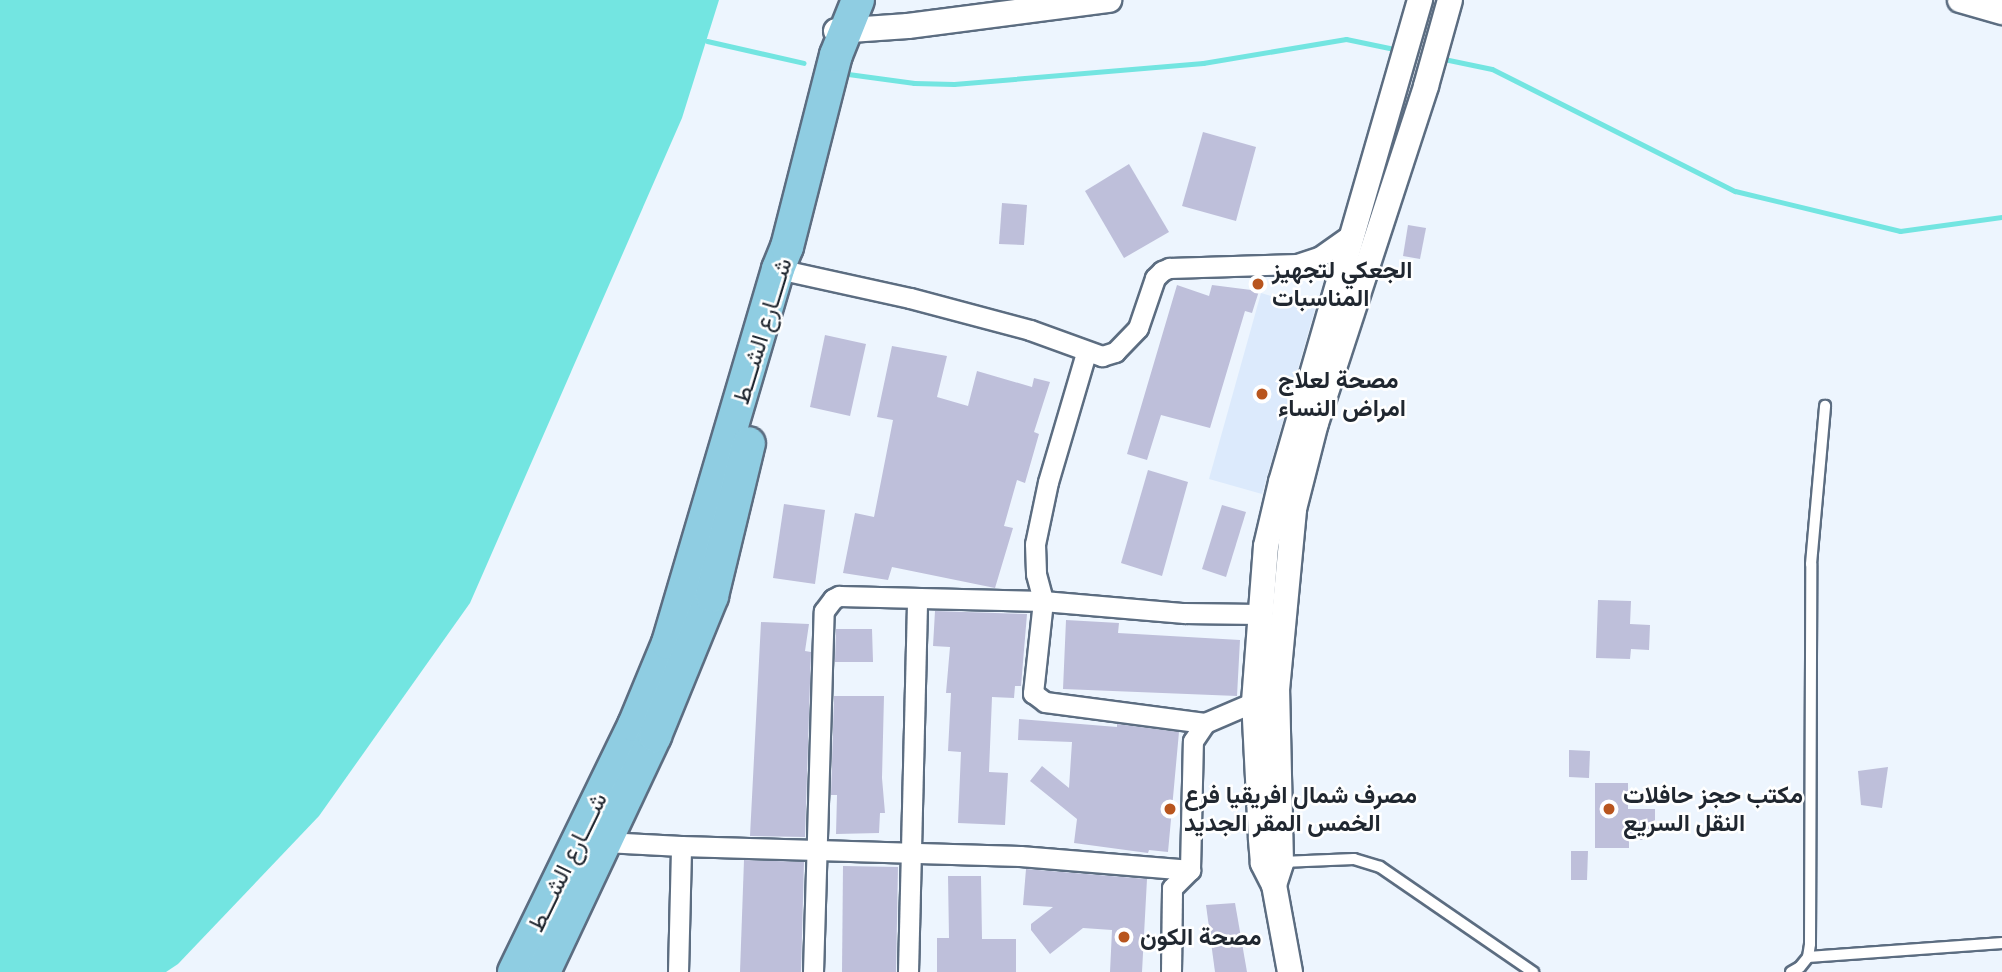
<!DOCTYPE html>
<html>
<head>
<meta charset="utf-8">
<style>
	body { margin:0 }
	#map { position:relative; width:2002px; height:972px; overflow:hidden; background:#edf5fe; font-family:"IBM Plex Serif",Vazirmatn,serif }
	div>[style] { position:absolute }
	.built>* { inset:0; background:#dceafc }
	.water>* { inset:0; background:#73e5e1 }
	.stream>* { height:5px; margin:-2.5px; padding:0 2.5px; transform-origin:2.5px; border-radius:2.5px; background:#73e5e1 }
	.building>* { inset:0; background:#bebfda }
	.roads { filter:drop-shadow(2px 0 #5c6d81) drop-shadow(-2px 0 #5c6d81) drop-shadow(0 2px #5c6d81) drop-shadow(0 -2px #5c6d81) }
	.service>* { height:10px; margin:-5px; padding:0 5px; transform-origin:5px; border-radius:5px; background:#fff }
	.minor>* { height:19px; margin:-9.5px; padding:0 9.5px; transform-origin:9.5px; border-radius:9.5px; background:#fff }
	.tertiary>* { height:24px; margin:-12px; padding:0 12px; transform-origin:12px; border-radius:12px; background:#fff }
	.primary>* { height:32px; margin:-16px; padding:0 16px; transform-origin:16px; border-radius:16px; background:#8fcde2 }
	.dots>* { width:19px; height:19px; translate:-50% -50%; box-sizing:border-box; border:4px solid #fff; border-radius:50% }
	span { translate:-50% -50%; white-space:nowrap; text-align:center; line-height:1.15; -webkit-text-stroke:5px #fff; paint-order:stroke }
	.poi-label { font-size:24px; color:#202730; font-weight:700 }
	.left { translate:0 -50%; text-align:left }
	.street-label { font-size:24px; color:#202730 }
</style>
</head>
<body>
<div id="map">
	<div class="built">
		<i style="clip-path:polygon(1261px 293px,1315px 309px,1262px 494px,1209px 479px)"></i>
	</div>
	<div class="water">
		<i style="clip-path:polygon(0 0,719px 0,682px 118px,470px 603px,319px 816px,178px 964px,166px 972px,0 972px)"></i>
	</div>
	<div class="stream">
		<i style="left:707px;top:41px;width:99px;rotate:12.8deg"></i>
		<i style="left:1439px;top:58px;width:54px;rotate:11.7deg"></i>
		<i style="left:1492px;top:69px;width:272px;rotate:26.7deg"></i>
		<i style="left:1735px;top:191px;width:170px;rotate:13.6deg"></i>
		<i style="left:1900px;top:231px;width:103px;rotate:-7.8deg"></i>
		<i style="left:848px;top:74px;width:67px;rotate:7.8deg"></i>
		<i style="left:914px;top:83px;width:40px;rotate:1.4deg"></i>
		<i style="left:954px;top:84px;width:250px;rotate:-4.8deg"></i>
		<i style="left:1203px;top:63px;width:145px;rotate:-9.5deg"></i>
		<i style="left:1346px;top:39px;width:54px;rotate:11.7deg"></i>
	</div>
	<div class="building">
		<i style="clip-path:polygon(1203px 132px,1256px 147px,1236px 221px,1182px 206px)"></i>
		<i style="clip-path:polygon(1129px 164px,1169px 232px,1124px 258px,1085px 191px)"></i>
		<i style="clip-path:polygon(1002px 203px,1027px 205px,1024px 245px,999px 244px)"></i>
		<i style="clip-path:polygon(1408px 225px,1426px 228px,1420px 259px,1403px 256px)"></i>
		<i style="clip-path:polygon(1177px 285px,1209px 296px,1212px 285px,1259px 291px,1252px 313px,1245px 311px,1210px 428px,1161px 415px,1147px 460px,1127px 454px)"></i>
		<i style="clip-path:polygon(825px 335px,866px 344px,850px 416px,810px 407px)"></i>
		<i style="clip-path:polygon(892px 346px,947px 356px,937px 397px,968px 406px,977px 371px,1032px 387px,1034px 378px,1050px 382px,1034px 432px,1039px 434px,1025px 483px,1017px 480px,1004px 526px,1013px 528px,995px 588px,892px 567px,888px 580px,843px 573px,855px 513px,874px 517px,893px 420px,877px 417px)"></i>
		<i style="clip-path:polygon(1148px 470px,1188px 482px,1162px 576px,1121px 563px)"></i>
		<i style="clip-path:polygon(784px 504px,825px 510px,815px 584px,773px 578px)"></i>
		<i style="clip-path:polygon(1222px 505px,1246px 512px,1226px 577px,1202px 569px)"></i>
		<i style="clip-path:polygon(1598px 600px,1631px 601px,1630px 624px,1650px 625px,1649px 650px,1631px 649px,1630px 659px,1596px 658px)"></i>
		<i style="clip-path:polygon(935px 611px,1027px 614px,1021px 686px,1015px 686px,1014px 698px,992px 697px,989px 772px,1008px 773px,1005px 825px,958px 823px,961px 752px,948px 751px,951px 693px,946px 693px,950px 647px,933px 646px)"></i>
		<i style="clip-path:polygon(1066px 620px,1119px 623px,1118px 633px,1240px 640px,1237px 696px,1063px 689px)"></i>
		<i style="clip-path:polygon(761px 622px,809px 624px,805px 651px,811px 652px,805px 837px,750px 836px)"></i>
		<i style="clip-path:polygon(836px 629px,872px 629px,873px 662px,835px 662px)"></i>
		<i style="clip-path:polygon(834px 696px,884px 696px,882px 778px,885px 813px,880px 813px,879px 833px,836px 834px,837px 795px,831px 795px)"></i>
		<i style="clip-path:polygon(1019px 719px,1117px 727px,1117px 724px,1179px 732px,1168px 852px,1149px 850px,1148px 853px,1074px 843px,1077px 819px,1030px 781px,1042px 766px,1069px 788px,1072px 742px,1018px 740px)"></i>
		<i style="clip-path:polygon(1569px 750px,1590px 751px,1589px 778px,1569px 777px)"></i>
		<i style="clip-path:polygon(1888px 767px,1882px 808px,1861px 805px,1858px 771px)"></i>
		<i style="clip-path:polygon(1595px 783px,1628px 783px,1628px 809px,1655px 809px,1655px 829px,1643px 829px,1643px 840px,1629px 839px,1629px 848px,1595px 848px)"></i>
		<i style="clip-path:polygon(1571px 851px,1588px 851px,1587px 880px,1571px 880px)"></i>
		<i style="clip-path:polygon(744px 860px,804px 862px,801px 972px,740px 972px)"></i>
		<i style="clip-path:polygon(843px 866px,898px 867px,896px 972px,842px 972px)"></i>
		<i style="clip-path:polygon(1026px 869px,1147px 879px,1142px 972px,1110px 972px,1112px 930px,1083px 928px,1050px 954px,1031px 930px,1031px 924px,1053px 907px,1023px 905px)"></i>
		<i style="clip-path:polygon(948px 876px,981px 876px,982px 939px,1016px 939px,1016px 972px,937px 972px,937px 938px,949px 938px)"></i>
		<i style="clip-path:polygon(1235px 903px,1247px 972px,1215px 972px,1206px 905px)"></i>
	</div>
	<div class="roads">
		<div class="service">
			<i style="left:1282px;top:862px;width:72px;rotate:-2.4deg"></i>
			<i style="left:1354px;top:859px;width:27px;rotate:17deg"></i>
			<i style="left:1380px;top:867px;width:186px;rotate:34.5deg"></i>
			<i style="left:1808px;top:957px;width:195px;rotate:-4.1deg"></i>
			<i style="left:1791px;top:972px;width:10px;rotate:-29deg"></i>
			<i style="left:1800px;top:967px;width:13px;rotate:-51deg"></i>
			<i style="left:1808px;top:957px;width:13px;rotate:-81deg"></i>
			<i style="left:1810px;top:944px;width:380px;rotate:-89.8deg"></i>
			<i style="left:1811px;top:564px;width:159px;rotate:-84.9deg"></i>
		</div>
		<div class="minor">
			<i style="left:778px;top:269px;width:135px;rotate:12.4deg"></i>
			<i style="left:910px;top:298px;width:124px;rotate:14.9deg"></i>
			<i style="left:1030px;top:330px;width:77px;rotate:19.9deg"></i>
			<i style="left:1102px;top:356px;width:14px;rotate:-17deg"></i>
			<i style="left:1115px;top:352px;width:33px;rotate:-46deg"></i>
			<i style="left:1138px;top:328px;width:53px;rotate:-71.2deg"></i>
			<i style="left:1155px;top:278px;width:10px;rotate:-45deg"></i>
			<i style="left:1162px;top:271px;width:8px;rotate:-23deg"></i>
			<i style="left:1169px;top:268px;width:128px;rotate:-1.8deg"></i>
			<i style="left:1297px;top:264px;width:23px;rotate:-18deg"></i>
			<i style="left:1319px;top:257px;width:42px;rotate:-35.2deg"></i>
			<i style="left:1086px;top:353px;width:134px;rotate:106.4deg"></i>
			<i style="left:1048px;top:482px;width:63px;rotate:101.8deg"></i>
			<i style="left:1035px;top:544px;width:30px;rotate:88deg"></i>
			<i style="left:1036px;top:574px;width:28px;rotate:75deg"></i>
			<i style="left:1043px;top:601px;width:93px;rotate:96.2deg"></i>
			<i style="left:1033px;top:693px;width:15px;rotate:37deg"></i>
			<i style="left:1045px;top:702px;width:161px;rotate:7.5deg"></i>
			<i style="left:605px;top:842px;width:76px;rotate:3deg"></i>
			<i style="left:678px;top:972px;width:126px;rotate:-88.6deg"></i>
			<i style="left:681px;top:846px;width:339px;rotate:1.7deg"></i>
			<i style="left:1020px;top:856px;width:171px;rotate:4.7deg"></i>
			<i style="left:813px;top:972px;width:361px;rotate:-88.3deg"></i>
			<i style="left:824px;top:611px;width:15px;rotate:-53deg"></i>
			<i style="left:833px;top:599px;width:7px;rotate:-27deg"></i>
			<i style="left:839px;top:596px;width:204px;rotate:1.4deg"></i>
			<i style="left:1043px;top:601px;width:142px;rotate:4.9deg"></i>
			<i style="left:1184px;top:613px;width:75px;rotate:0.8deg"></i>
			<i style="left:908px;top:972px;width:372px;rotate:-88.6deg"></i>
			<i style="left:1171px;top:972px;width:84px;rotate:-89.3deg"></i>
			<i style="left:1172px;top:888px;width:25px;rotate:-45deg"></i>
			<i style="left:1190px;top:870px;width:129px;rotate:-88.7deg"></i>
			<i style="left:1193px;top:741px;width:22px;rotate:-56deg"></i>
			<i style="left:1205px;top:723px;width:53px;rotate:-23.2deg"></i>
		</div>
		<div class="tertiary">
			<i style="left:1960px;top:0;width:44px;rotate:15.9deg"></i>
			<i style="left:836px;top:31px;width:72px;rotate:-4deg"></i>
			<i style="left:908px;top:26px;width:203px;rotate:-7.4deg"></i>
			<i style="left:1274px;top:885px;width:23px;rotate:-72deg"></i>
			<i style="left:1281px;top:863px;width:173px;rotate:-91.3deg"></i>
			<i style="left:1277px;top:690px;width:182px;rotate:-84.6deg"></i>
			<i style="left:1294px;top:509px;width:89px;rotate:-75.7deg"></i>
			<i style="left:1316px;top:423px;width:354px;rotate:-71.9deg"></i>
			<i style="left:1426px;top:86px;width:89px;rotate:-74.4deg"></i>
			<i style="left:1290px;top:972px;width:88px;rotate:-100.4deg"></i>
			<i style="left:1274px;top:885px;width:25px;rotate:-117deg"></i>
			<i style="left:1263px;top:863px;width:25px;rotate:-95deg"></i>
			<i style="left:1261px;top:838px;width:136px;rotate:-92.9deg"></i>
			<i style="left:1254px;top:702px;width:156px;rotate:-85.6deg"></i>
			<i style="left:1266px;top:546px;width:66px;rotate:-76.8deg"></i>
			<i style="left:1281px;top:482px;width:502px;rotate:-73.91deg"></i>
		</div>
		<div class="primary">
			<i style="left:514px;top:972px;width:275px;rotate:-64.1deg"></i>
			<i style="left:634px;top:725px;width:89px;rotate:-67.5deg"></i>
			<i style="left:668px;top:643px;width:390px;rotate:-73.6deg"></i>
			<i style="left:778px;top:269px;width:24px;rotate:-68deg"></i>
			<i style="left:787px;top:247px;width:198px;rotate:-75.7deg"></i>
			<i style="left:836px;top:55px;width:59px;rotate:-68.2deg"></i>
			<i style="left:544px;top:972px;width:261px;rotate:-64.8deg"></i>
			<i style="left:655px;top:736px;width:151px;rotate:-67.8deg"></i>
			<i style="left:712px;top:596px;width:157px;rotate:-76.4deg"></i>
		</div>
	</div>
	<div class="dots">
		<i style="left:1258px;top:284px;background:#b8551e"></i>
		<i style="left:1262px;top:394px;background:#b8551e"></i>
		<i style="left:1170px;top:809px;background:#b8551e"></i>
		<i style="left:1609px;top:809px;background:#b8551e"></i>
		<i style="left:1124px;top:937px;background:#b8551e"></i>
	</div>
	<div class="poi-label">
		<span class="left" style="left:1272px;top:284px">الجعكي لتجهيز<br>المناسبات</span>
		<span class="left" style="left:1278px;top:394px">مصحة لعلاج<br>امراض النساء</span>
		<span class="left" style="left:1184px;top:809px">مصرف شمال افريقيا فرع<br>الخمس المقر الجديد</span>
		<span class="left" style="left:1623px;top:809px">مكتب حجز حافلات<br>النقل السريع</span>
		<span class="left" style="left:1140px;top:937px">مصحة الكون</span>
	</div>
	<div class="street-label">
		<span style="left:762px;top:331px;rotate:-73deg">شــــارع الشـــط</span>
		<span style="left:567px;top:862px;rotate:-64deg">شــــارع الشـــط</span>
	</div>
</div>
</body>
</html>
